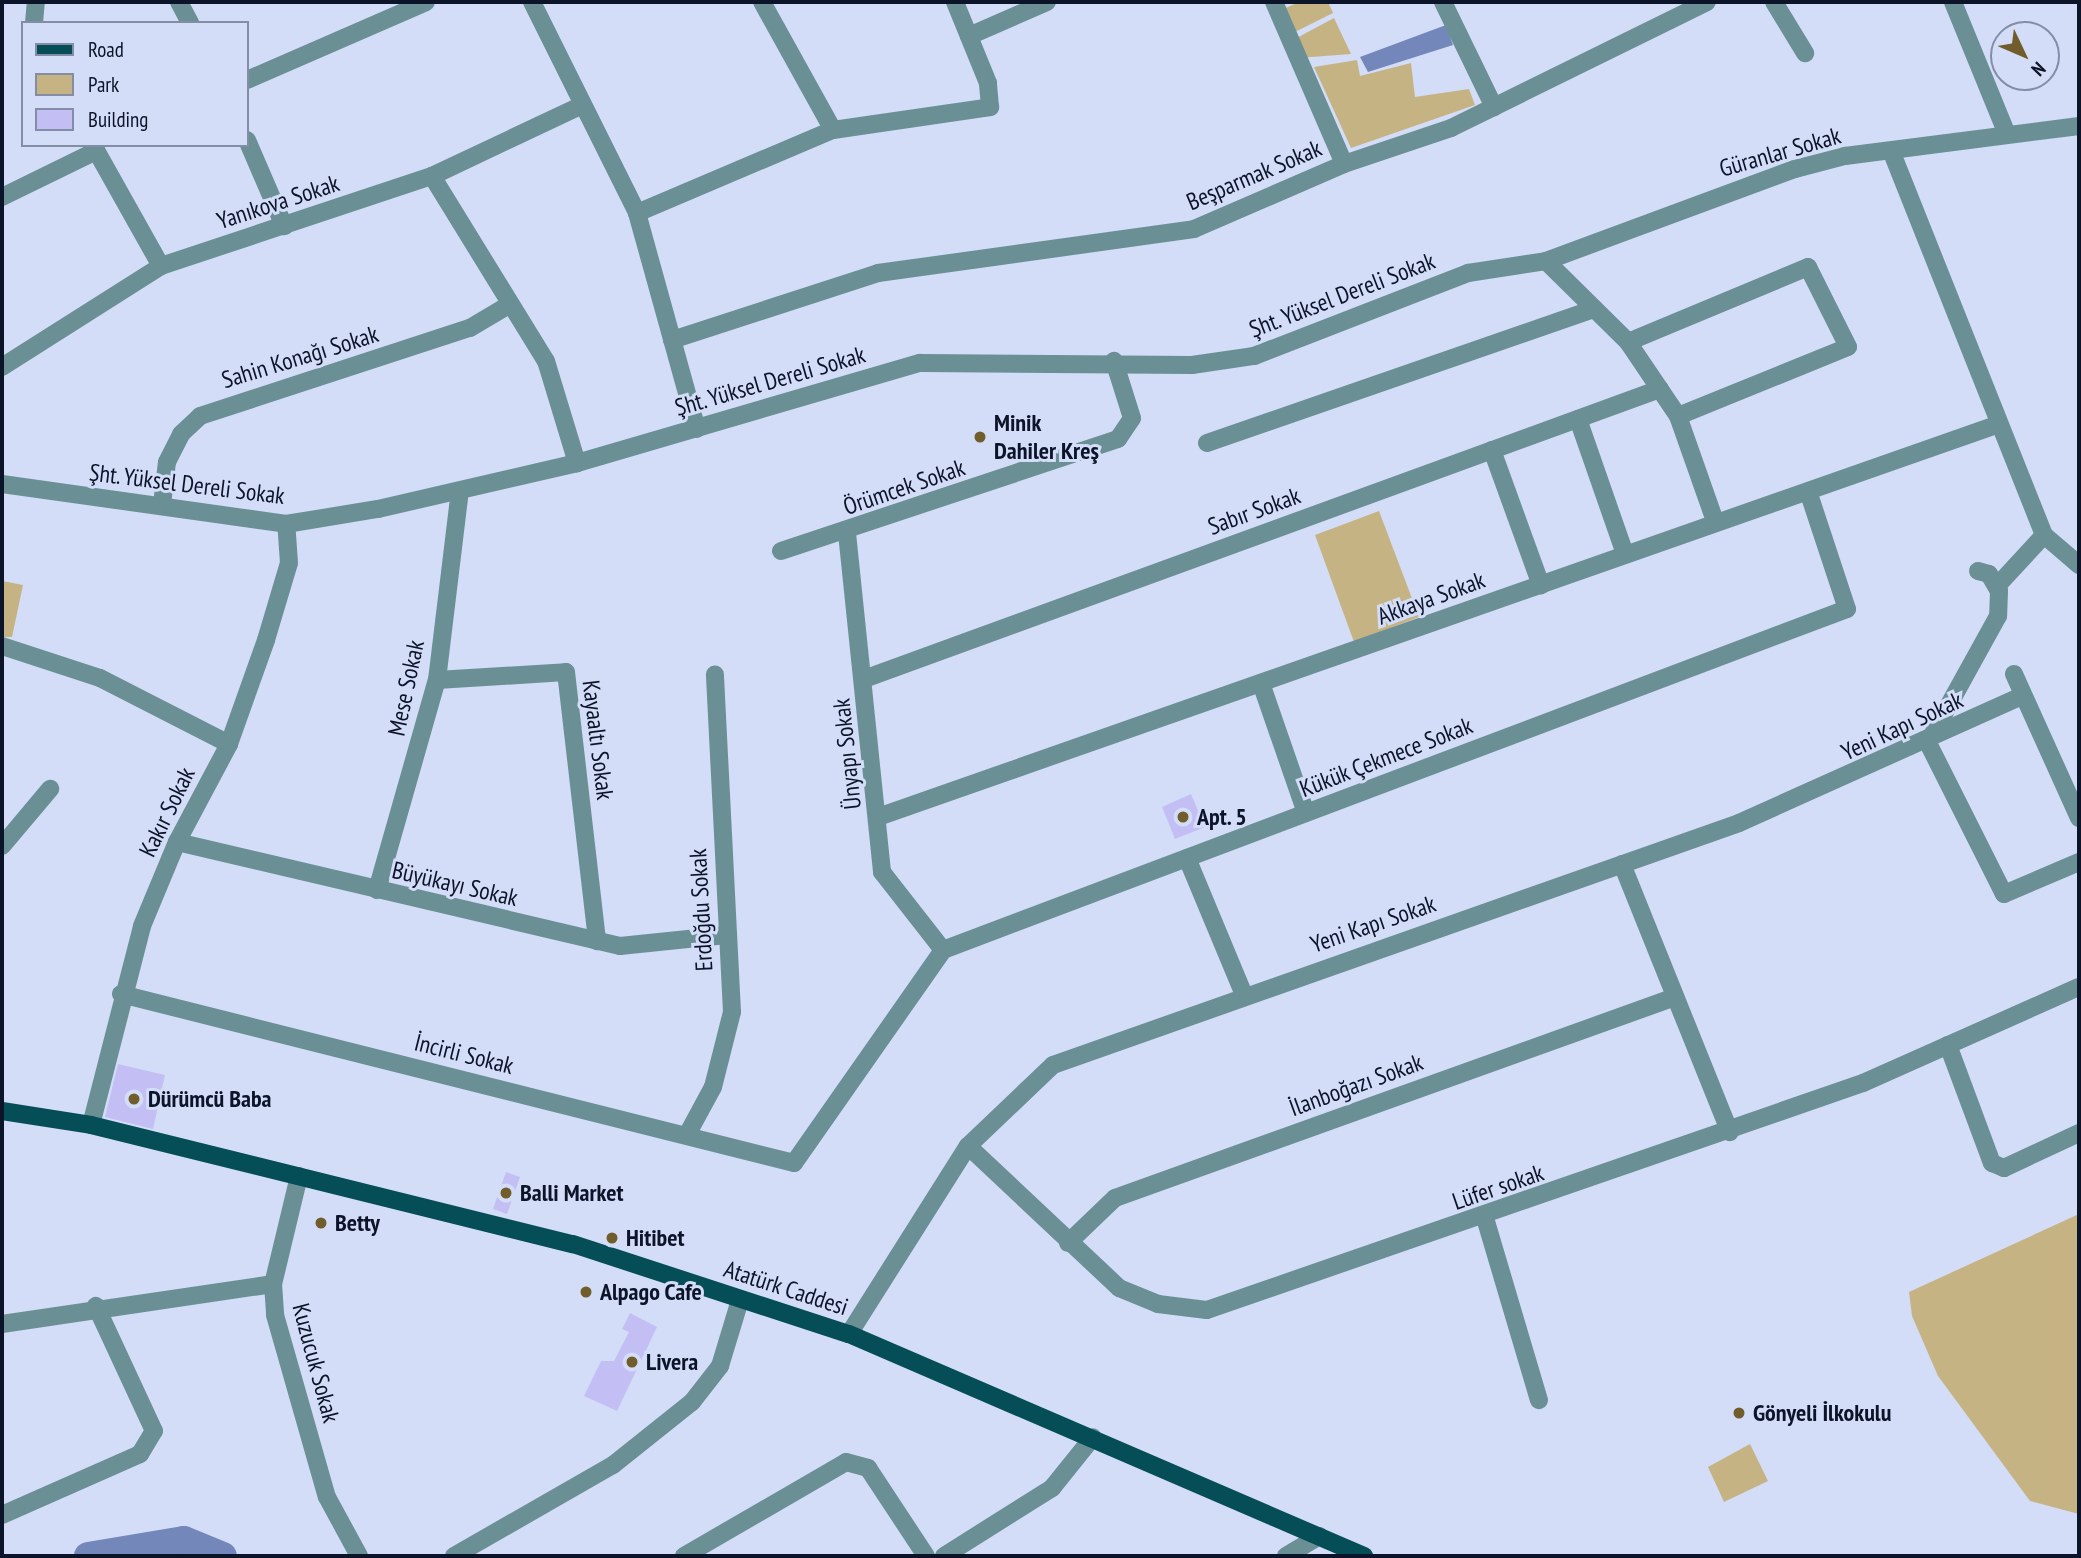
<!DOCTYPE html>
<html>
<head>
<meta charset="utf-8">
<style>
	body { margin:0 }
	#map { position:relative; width:2081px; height:1558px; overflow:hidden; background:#d3ddf7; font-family:"PT Sans Narrow",sans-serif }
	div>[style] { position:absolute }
	.green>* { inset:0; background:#c6b384 }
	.water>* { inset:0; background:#7487bb }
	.river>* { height:28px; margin:-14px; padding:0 14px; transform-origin:14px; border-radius:14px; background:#7487bb }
	.building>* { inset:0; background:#c3bff5 }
	.minor>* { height:18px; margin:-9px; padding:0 9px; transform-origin:9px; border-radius:9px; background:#6a9096 }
	.major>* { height:18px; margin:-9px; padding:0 9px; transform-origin:9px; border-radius:9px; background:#064e57 }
	.dots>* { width:19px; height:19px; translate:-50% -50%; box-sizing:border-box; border:4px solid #d3ddf7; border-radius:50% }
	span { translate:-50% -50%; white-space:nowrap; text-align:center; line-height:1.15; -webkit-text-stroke:6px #d3ddf7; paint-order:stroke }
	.street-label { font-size:24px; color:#0c142a }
	.poi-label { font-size:24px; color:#0c142a; font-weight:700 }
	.left { translate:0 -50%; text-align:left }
	.frame { position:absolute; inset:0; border:4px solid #0c142a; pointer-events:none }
	.legend { position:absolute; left:21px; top:21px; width:228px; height:126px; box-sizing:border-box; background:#d3ddf7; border:2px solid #838da5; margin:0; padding:9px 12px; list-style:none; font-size:21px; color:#0c142a }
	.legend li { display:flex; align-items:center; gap:14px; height:35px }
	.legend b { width:35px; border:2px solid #838da5 }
	.north { position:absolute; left:1990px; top:21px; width:70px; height:70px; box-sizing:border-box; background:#d3ddf7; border:2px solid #838da5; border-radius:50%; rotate:134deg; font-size:19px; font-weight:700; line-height:28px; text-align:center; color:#0c142a }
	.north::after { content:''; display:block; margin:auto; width:24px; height:32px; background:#705d2b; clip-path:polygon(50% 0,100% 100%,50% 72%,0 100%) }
</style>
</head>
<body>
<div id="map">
	<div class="green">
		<i style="clip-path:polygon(1299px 2px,1328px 2px,1333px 13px,1289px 35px,1279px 11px)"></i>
		<i style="clip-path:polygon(1334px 18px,1351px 54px,1298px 58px,1291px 41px)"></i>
		<i style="clip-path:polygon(1357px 60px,1360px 76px,1411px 63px,1415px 97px,1469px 89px,1475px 105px,1351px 148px,1314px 67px)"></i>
		<i style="clip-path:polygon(1379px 511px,1419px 617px,1354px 642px,1315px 535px)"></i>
		<i style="clip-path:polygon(2px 581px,23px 585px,12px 637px,2px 637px)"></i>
		<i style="clip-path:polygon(2079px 1214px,2079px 1514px,2030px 1501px,1938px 1376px,1912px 1316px,1909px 1292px)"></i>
		<i style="clip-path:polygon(1750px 1444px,1768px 1481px,1724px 1502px,1708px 1467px)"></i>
	</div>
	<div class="water">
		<i style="clip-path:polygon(1446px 25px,1453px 45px,1368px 72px,1360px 57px)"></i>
	</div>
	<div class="river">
		<i style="left:88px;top:1556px;width:97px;rotate:-9.5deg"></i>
		<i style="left:184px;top:1540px;width:42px;rotate:22.3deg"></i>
	</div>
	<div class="building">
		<i style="clip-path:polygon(1191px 794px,1205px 827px,1175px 839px,1162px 807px)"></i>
		<i style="clip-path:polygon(118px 1064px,165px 1075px,153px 1129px,105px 1117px)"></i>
		<i style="clip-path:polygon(506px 1172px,520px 1177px,507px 1214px,493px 1209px)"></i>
		<i style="clip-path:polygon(630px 1313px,657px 1327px,617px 1411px,584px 1396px,601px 1361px,614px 1361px,629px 1332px,622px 1329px)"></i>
	</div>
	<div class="minor">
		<i style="left:179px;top:2px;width:24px;rotate:62deg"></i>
		<i style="left:532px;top:2px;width:236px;rotate:63.5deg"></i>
		<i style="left:637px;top:213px;width:224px;rotate:74.5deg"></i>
		<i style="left:762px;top:2px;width:146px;rotate:61deg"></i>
		<i style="left:1274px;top:2px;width:176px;rotate:66.6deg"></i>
		<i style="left:1443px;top:2px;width:117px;rotate:64.1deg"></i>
		<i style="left:1774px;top:2px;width:60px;rotate:58.7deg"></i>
		<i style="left:1953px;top:2px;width:140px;rotate:67.8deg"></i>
		<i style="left:34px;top:23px;width:21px;rotate:-85deg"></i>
		<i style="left:969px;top:36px;width:85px;rotate:-23.6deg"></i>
		<i style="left:247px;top:80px;width:195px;rotate:-23.5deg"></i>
		<i style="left:247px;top:140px;width:94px;rotate:66.7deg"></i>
		<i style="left:93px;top:145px;width:139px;rotate:60.7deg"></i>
		<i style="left:1892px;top:153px;width:411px;rotate:68.3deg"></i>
		<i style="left:2044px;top:535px;width:46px;rotate:40.6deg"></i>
		<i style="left:432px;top:176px;width:217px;rotate:58.4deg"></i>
		<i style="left:546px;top:361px;width:107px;rotate:73.1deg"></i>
		<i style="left:2px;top:197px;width:105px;rotate:-26.1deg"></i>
		<i style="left:637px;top:213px;width:213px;rotate:-23deg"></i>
		<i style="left:833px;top:130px;width:159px;rotate:-8.3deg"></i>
		<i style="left:990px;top:107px;width:24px;rotate:-95deg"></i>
		<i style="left:988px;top:83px;width:87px;rotate:-112.2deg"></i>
		<i style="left:1546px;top:261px;width:115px;rotate:44.6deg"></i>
		<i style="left:1628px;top:342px;width:89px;rotate:56deg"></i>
		<i style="left:1678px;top:416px;width:111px;rotate:70.6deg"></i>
		<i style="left:672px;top:340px;width:217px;rotate:-18deg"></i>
		<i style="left:878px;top:273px;width:319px;rotate:-7.9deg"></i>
		<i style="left:1194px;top:229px;width:163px;rotate:-23.4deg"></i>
		<i style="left:1344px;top:164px;width:113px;rotate:-18.6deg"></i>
		<i style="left:1451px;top:128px;width:285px;rotate:-26.2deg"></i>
		<i style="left:1628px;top:342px;width:195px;rotate:-22.6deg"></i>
		<i style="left:1808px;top:267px;width:89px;rotate:63.4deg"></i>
		<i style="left:1848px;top:347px;width:183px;rotate:157.9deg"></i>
		<i style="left:2px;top:367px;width:188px;rotate:-32.4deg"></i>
		<i style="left:161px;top:266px;width:286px;rotate:-18.4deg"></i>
		<i style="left:432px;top:176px;width:166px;rotate:-25.3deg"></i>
		<i style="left:1578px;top:419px;width:143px;rotate:70.8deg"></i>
		<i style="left:1207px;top:443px;width:410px;rotate:-19.1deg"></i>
		<i style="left:1492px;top:450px;width:144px;rotate:70.1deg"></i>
		<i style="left:2px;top:484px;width:287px;rotate:8deg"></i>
		<i style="left:286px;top:524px;width:93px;rotate:-9.3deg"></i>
		<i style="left:378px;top:509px;width:204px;rotate:-13deg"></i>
		<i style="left:577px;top:463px;width:357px;rotate:-16.3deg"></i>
		<i style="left:920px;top:363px;width:272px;rotate:0.4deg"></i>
		<i style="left:1192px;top:365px;width:63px;rotate:-8.3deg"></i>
		<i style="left:1254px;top:356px;width:230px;rotate:-21.2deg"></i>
		<i style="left:1468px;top:273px;width:79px;rotate:-8.7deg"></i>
		<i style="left:1546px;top:261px;width:265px;rotate:-20.3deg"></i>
		<i style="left:1795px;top:169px;width:52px;rotate:-14.6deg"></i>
		<i style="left:1845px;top:156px;width:236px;rotate:-7.3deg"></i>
		<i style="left:162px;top:505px;width:43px;rotate:-83.4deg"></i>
		<i style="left:167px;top:462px;width:31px;rotate:-63deg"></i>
		<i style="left:181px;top:434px;width:26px;rotate:-43deg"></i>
		<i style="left:200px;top:416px;width:284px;rotate:-18.1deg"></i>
		<i style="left:470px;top:328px;width:43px;rotate:-30.7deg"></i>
		<i style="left:847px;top:533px;width:341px;rotate:84.1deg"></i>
		<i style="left:882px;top:872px;width:99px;rotate:52deg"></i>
		<i style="left:781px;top:551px;width:355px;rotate:-18.4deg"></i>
		<i style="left:1118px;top:439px;width:25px;rotate:-56deg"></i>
		<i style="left:1132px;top:418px;width:60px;rotate:-107.5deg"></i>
		<i style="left:1978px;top:571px;width:11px;rotate:15deg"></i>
		<i style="left:1989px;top:574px;width:20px;rotate:60deg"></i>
		<i style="left:1999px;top:591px;width:25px;rotate:92deg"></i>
		<i style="left:1998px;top:616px;width:145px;rotate:118.9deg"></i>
		<i style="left:1928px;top:743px;width:169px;rotate:63.3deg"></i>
		<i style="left:2004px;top:894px;width:82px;rotate:-23.1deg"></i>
		<i style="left:1997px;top:586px;width:69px;rotate:-47.3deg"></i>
		<i style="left:2px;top:646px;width:103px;rotate:18.1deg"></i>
		<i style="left:100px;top:678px;width:145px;rotate:27.1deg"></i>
		<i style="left:2014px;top:674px;width:158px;rotate:65.7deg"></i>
		<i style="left:864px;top:679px;width:847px;rotate:-20.02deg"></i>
		<i style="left:437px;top:680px;width:129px;rotate:-3.5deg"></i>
		<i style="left:566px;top:672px;width:271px;rotate:83.4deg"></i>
		<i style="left:1262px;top:686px;width:134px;rotate:70.9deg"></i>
		<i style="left:878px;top:817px;width:1188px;rotate:-19.32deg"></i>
		<i style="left:177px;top:842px;width:455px;rotate:13.2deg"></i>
		<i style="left:620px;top:946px;width:107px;rotate:-5.9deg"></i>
		<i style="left:2px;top:846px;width:75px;rotate:-49.9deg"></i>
		<i style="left:1187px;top:858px;width:148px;rotate:67.4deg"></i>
		<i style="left:1622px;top:864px;width:289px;rotate:68.1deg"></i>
		<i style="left:377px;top:890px;width:218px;rotate:-74.1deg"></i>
		<i style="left:437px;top:680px;width:190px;rotate:-83.1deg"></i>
		<i style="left:943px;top:950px;width:966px;rotate:-20.67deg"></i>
		<i style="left:1847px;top:609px;width:124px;rotate:-108.3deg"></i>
		<i style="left:121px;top:994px;width:694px;rotate:14.1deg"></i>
		<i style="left:794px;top:1163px;width:260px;rotate:-55deg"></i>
		<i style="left:1948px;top:1045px;width:126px;rotate:69.6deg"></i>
		<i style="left:1992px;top:1163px;width:13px;rotate:23deg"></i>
		<i style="left:2004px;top:1168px;width:83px;rotate:-25deg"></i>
		<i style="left:91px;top:1125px;width:205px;rotate:-75.6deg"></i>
		<i style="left:142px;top:926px;width:91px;rotate:-67.4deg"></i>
		<i style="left:177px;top:842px;width:111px;rotate:-62deg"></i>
		<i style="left:229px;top:744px;width:110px;rotate:-70.4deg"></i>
		<i style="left:266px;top:640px;width:80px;rotate:-73.4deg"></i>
		<i style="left:289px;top:563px;width:39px;rotate:-94deg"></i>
		<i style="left:687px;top:1135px;width:55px;rotate:-61.6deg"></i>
		<i style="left:713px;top:1087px;width:77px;rotate:-75.8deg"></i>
		<i style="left:732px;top:1012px;width:338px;rotate:-92.9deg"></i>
		<i style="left:968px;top:1146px;width:207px;rotate:43.2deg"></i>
		<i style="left:1119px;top:1288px;width:42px;rotate:22.3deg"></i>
		<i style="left:1158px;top:1304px;width:49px;rotate:7deg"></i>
		<i style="left:1207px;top:1310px;width:694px;rotate:-19.09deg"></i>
		<i style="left:1863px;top:1083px;width:236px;rotate:-24deg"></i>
		<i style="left:299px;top:1176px;width:111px;rotate:103.5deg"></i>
		<i style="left:273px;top:1284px;width:31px;rotate:86deg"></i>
		<i style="left:275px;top:1315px;width:189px;rotate:74.1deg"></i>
		<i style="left:327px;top:1497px;width:67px;rotate:61.5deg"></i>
		<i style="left:1485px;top:1218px;width:190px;rotate:73.5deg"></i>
		<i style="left:1068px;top:1243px;width:65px;rotate:-43.8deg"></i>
		<i style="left:1115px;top:1198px;width:595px;rotate:-19.74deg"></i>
		<i style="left:2px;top:1324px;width:274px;rotate:-8.4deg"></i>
		<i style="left:849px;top:1334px;width:222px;rotate:-57.7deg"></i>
		<i style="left:968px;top:1146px;width:117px;rotate:-43.6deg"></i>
		<i style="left:1053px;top:1065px;width:727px;rotate:-19.43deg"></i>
		<i style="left:1739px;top:823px;width:310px;rotate:-24.2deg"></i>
		<i style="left:2px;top:1515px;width:151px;rotate:-23.8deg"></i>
		<i style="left:140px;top:1454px;width:27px;rotate:-59deg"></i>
		<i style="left:154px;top:1431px;width:138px;rotate:-114.9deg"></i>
		<i style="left:454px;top:1556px;width:183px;rotate:-29.8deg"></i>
		<i style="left:613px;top:1465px;width:101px;rotate:-38.6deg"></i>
		<i style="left:692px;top:1402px;width:46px;rotate:-52.1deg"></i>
		<i style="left:720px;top:1366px;width:69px;rotate:-73.1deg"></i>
		<i style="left:684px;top:1556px;width:187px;rotate:-30.1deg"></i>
		<i style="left:846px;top:1462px;width:23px;rotate:15deg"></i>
		<i style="left:868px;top:1468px;width:105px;rotate:56.6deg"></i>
		<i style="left:944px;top:1556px;width:128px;rotate:-32.2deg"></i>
		<i style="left:1052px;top:1488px;width:65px;rotate:-51.2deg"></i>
		<i style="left:1286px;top:1556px;width:39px;rotate:-31deg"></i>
	</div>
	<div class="major">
		<i style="left:2px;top:1111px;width:90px;rotate:8.9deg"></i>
		<i style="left:91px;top:1125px;width:496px;rotate:13.9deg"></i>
		<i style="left:573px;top:1244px;width:290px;rotate:18.1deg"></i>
		<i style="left:849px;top:1334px;width:561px;rotate:23.32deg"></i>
	</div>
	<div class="dots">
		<i style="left:980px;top:437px;background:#705d2b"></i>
		<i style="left:1183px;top:817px;background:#705d2b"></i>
		<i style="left:134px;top:1099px;background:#705d2b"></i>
		<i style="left:506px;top:1193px;background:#705d2b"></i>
		<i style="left:321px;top:1223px;background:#705d2b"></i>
		<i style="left:612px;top:1238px;background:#705d2b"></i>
		<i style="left:586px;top:1292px;background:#705d2b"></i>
		<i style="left:632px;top:1362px;background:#705d2b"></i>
		<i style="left:1739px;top:1413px;background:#705d2b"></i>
	</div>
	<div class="street-label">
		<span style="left:1780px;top:152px;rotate:-16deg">Güranlar Sokak</span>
		<span style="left:1254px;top:175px;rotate:-23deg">Beşparmak Sokak</span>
		<span style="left:278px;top:202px;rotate:-18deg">Yanıkova Sokak</span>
		<span style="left:1342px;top:295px;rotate:-21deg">Şht. Yüksel Dereli Sokak</span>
		<span style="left:300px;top:357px;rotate:-17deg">Sahin Konağı Sokak</span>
		<span style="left:770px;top:381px;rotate:-16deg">Şht. Yüksel Dereli Sokak</span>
		<span style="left:187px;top:484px;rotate:7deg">Şht. Yüksel Dereli Sokak</span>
		<span style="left:904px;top:487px;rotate:-19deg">Örümcek Sokak</span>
		<span style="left:1254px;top:511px;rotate:-20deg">Sabır Sokak</span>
		<span style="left:1431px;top:598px;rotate:-20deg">Akkaya Sokak</span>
		<span style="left:406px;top:688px;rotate:-78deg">Mese Sokak</span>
		<span style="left:1902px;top:726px;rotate:-25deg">Yeni Kapı Sokak</span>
		<span style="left:598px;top:740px;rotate:83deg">Kayaaltı Sokak</span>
		<span style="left:847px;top:754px;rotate:-96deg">Ünyapı Sokak</span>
		<span style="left:1386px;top:757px;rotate:-21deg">Kükük Çekmece Sokak</span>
		<span style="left:167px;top:812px;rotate:-64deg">Kakır Sokak</span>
		<span style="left:455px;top:884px;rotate:13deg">Büyükayı Sokak</span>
		<span style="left:701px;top:910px;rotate:-93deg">Erdoğdu Sokak</span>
		<span style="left:1373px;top:924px;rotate:-19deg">Yeni Kapı Sokak</span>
		<span style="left:464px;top:1054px;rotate:14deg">İncirli Sokak</span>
		<span style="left:1356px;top:1085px;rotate:-20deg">İlanboğazı Sokak</span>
		<span style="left:1498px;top:1187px;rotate:-19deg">Lüfer sokak</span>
		<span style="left:786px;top:1288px;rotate:18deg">Atatürk Caddesi</span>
		<span style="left:316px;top:1363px;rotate:75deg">Kuzucuk Sokak</span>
	</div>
	<div class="poi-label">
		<span class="left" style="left:994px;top:437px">Minik<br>Dahiler Kreş</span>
		<span class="left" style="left:1197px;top:817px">Apt. 5</span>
		<span class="left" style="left:148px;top:1099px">Dürümcü Baba</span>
		<span class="left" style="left:520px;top:1193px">Balli Market</span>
		<span class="left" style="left:335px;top:1223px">Betty</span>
		<span class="left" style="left:626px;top:1238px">Hitibet</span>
		<span class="left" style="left:600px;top:1292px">Alpago Cafe</span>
		<span class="left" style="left:646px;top:1362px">Livera</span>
		<span class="left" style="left:1753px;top:1413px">Gönyeli İlkokulu</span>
	</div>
	<div class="frame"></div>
	<ul class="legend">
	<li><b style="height:9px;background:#064e57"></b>Road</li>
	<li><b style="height:19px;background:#c6b384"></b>Park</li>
	<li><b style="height:19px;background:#c3bff5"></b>Building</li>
	</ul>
	<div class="north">N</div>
</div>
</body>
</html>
